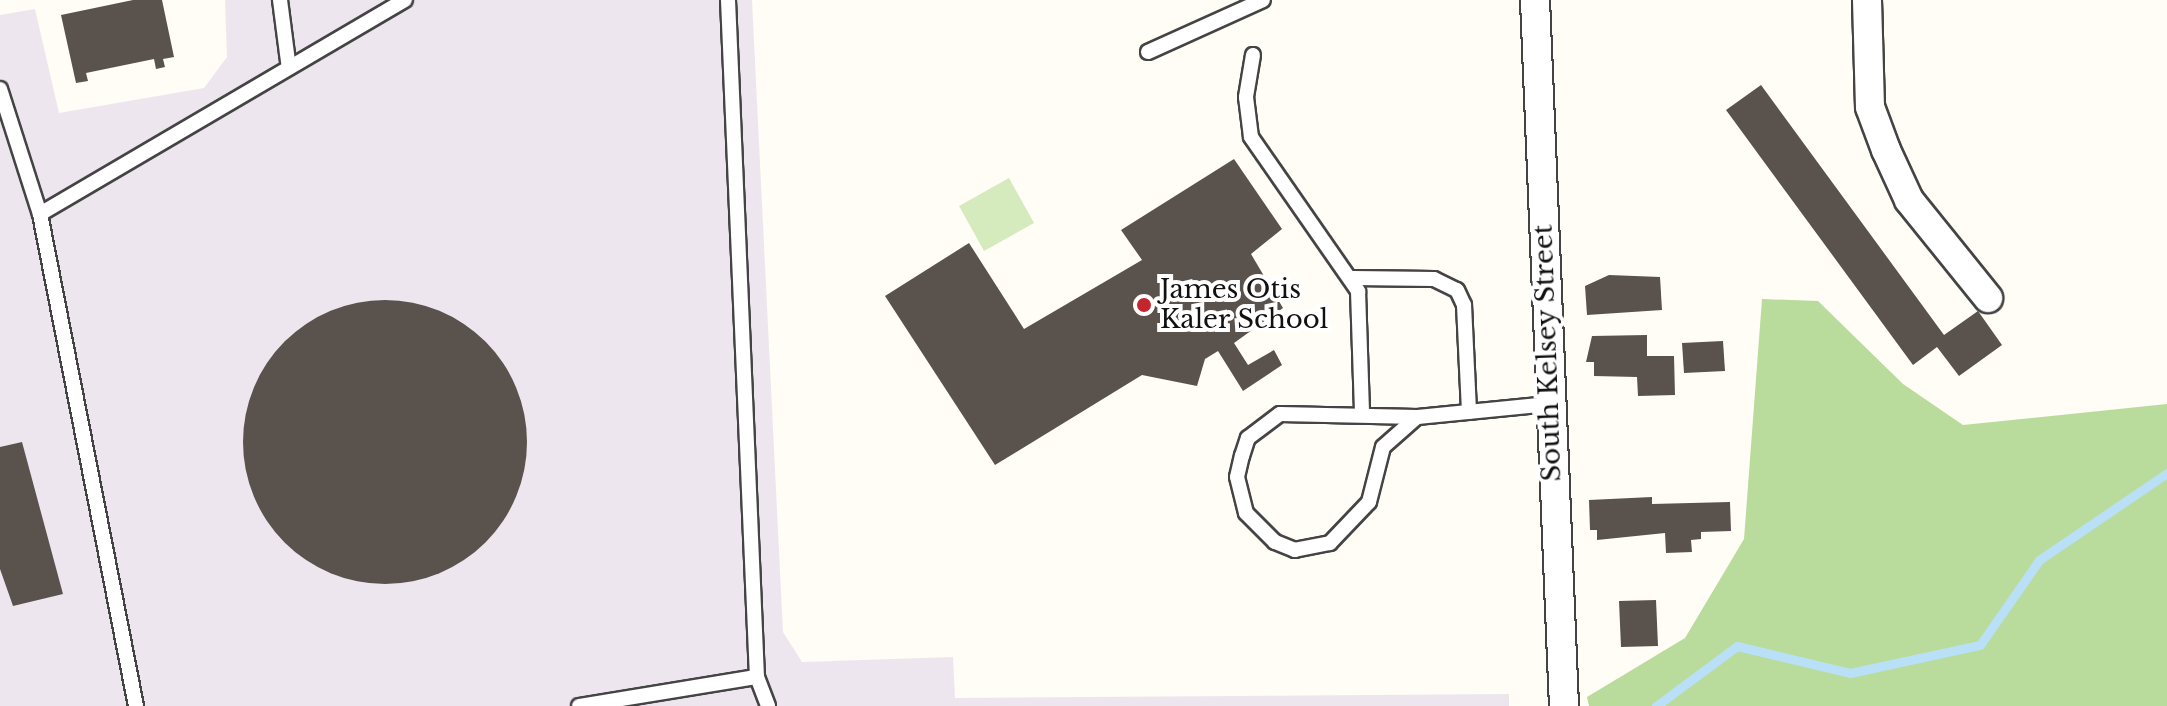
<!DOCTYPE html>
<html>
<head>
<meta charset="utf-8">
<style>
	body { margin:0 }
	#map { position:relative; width:2167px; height:706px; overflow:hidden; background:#fffdf5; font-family:"Libre Baskerville",serif }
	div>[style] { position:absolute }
	.industrial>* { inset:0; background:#eee6ef }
	.green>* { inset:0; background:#d5ebbd }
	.forest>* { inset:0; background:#b9dc9c }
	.stream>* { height:9px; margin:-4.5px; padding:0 4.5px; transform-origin:4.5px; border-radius:4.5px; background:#b9e0f7 }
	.building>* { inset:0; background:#5a524d }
	.round { border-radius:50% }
	.roads { filter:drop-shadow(2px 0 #444) drop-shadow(-2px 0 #444) drop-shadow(0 2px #444) drop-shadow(0 -2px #444) }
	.lane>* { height:14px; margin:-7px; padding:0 7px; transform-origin:7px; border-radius:7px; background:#fff }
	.street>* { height:28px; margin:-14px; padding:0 14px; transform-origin:14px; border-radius:14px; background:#fff }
	.dots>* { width:22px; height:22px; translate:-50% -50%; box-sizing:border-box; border:4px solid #fff; border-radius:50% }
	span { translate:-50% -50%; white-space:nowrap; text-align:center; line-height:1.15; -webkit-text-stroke:8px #fff; paint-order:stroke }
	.poi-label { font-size:26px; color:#111 }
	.left { translate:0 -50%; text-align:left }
	.street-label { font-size:26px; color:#111 }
</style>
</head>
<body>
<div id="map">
	<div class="industrial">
		<i style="clip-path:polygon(225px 0,752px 0,783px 632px,802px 662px,953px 657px,955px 698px,1509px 694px,1509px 706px,0 706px,0 15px,35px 9px,59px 113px,204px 88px,227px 57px)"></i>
	</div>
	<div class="green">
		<i style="clip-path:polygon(1009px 178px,1034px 223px,984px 251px,959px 206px)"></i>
	</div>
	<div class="forest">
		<i style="clip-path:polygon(1762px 299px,1818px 301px,1903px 384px,1963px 425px,2167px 404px,2167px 706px,1589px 706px,1587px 697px,1685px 638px,1744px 539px)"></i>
	</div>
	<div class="stream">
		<i style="left:1656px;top:706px;width:101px;rotate:-36.5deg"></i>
		<i style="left:1737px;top:646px;width:116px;rotate:13.4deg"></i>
		<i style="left:1850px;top:673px;width:133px;rotate:-12.2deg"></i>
		<i style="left:1980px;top:645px;width:103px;rotate:-55.2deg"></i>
		<i style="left:2039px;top:560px;width:155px;rotate:-34.2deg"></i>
	</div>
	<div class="building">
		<i style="clip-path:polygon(133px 0,162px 0,174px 57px,163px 59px,165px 67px,156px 69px,154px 59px,86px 73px,88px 81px,76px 83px,61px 15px)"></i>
		<i style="clip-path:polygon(1761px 85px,1944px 335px,1978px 311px,2002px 345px,1959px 376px,1937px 347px,1913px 365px,1726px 110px)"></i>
		<i style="clip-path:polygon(1234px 159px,1282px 229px,1251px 254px,1283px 308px,1234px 343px,1248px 365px,1274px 350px,1282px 365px,1243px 391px,1218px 351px,1205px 359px,1197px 386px,1142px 375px,995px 465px,885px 296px,969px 243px,1024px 329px,1142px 260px,1121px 230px)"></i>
		<i style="clip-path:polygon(1609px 275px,1660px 277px,1662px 310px,1587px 315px,1585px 286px)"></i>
		<i class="round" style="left:243px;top:300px;width:284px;height:284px"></i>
		<i style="clip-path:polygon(1647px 335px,1647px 356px,1674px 356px,1675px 395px,1638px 396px,1637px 377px,1594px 376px,1594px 362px,1586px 362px,1592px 336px)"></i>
		<i style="clip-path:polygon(1723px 341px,1725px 371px,1684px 373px,1682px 343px)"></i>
		<i style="clip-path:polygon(22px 442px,63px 594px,13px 606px,0 569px,0 447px)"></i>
		<i style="clip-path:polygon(1652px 497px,1652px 504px,1730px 502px,1731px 531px,1701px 532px,1701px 539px,1691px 540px,1692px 552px,1666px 553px,1665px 533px,1597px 540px,1597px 530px,1590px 530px,1589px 500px)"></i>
		<i style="clip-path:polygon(1656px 600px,1658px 646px,1621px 647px,1619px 601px)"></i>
	</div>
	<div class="roads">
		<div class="lane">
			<i style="left:280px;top:0;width:63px;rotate:82.6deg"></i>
			<i style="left:728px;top:0;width:678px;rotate:87.55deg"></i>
			<i style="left:757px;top:677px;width:31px;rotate:69deg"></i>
			<i style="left:1148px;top:52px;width:126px;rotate:-24.3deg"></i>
			<i style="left:1253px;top:55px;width:43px;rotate:99.5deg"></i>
			<i style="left:1246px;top:97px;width:40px;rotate:82.9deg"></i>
			<i style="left:1251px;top:137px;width:188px;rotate:55.2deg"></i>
			<i style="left:1358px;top:291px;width:123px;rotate:88.1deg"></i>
			<i style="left:0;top:89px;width:131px;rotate:72.3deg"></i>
			<i style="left:40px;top:214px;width:501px;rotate:78.96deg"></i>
			<i style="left:40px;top:214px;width:423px;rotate:-30.4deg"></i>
			<i style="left:1353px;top:278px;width:81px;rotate:0.7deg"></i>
			<i style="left:1434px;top:279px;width:25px;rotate:26deg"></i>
			<i style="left:1457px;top:290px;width:17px;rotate:65deg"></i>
			<i style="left:1464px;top:305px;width:107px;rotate:87.3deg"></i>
			<i style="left:1417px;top:417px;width:45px;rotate:138.6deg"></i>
			<i style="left:1383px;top:447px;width:57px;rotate:104.3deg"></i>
			<i style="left:1369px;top:502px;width:57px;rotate:133.6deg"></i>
			<i style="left:1330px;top:543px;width:36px;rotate:169deg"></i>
			<i style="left:1295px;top:550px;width:22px;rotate:-158deg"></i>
			<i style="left:1275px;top:542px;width:41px;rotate:-135deg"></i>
			<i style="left:1246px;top:513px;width:37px;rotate:-104deg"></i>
			<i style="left:1237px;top:477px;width:22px;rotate:-77deg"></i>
			<i style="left:1242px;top:456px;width:19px;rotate:-72deg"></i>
			<i style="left:1248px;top:438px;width:40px;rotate:-37deg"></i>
			<i style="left:1280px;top:414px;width:137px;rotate:1.3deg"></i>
			<i style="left:1417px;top:417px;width:133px;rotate:-5.6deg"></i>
			<i style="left:579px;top:706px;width:180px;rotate:-9.3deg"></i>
		</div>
		<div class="street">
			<i style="left:1535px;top:0;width:707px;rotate:87.65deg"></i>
			<i style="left:1867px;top:0;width:107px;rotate:88.4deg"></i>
			<i style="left:1870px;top:107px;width:46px;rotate:69.6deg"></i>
			<i style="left:1886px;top:150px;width:55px;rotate:65.3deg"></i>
			<i style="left:1909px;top:200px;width:126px;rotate:51.1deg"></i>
		</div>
	</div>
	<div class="dots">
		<i style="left:1144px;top:305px;background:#c4262e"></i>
	</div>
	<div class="poi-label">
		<span class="left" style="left:1160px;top:305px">James Otis<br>Kaler School</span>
	</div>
	<div class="street-label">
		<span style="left:1548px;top:353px;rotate:-92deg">South Kelsey Street</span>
	</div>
</div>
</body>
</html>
